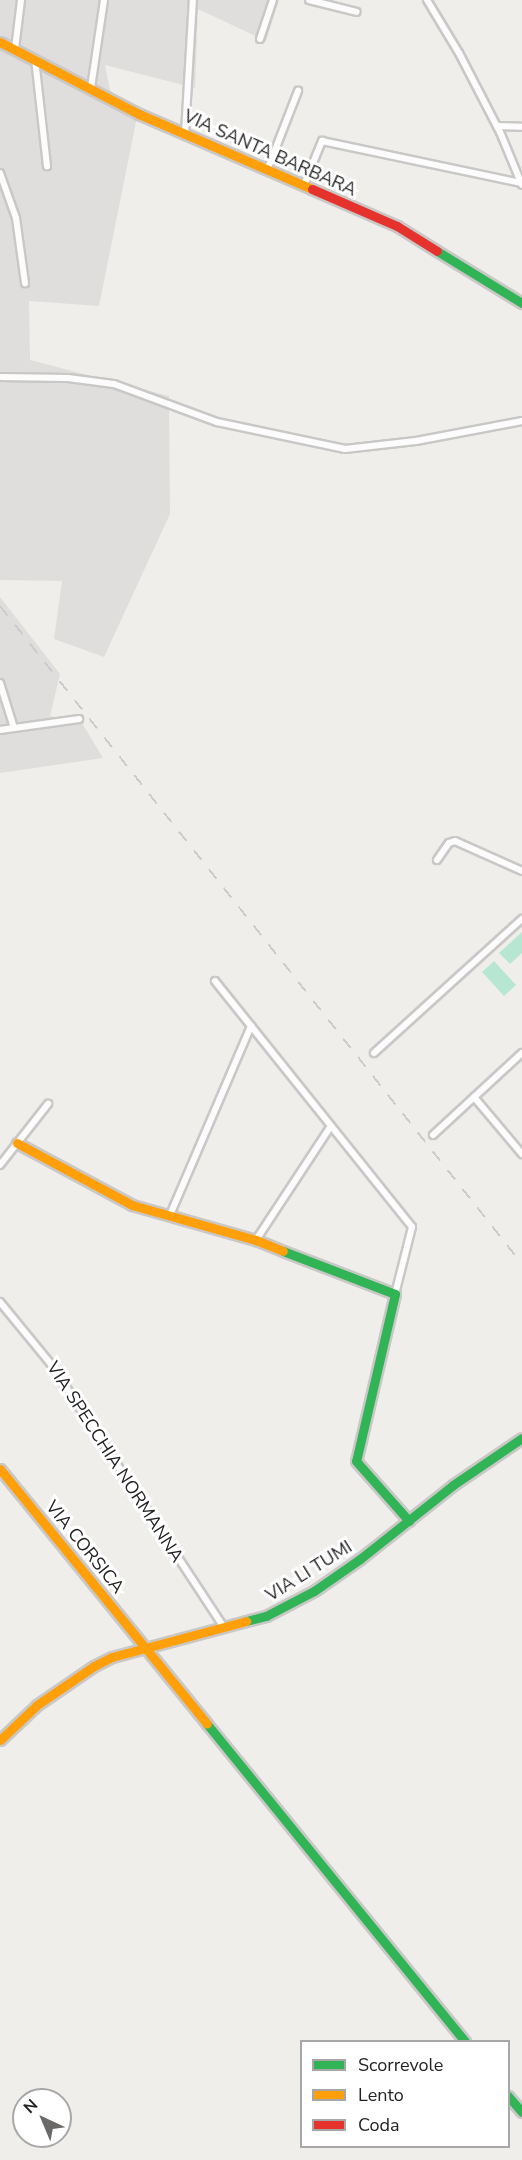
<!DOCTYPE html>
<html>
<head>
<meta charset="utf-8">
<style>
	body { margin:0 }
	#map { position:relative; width:522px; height:2160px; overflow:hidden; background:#f0eeeb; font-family:"Nunito Sans",sans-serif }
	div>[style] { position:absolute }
	.residential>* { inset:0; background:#dfdedc }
	.pitch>* { inset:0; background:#b7e6d2 }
	.roads { filter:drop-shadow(2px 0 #c9c8c7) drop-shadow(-2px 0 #c9c8c7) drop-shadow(0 2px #c9c8c7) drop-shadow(0 -2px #c9c8c7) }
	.street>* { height:6px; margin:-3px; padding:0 3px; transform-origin:3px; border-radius:3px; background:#fdfcfc }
	.fast>* { height:9px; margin:-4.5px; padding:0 4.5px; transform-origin:4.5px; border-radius:4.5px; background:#30b455 }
	.slow>* { height:9px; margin:-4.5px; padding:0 4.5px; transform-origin:4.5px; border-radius:4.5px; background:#ff9f0a }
	.jam>* { height:9px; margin:-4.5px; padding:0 4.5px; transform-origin:4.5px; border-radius:4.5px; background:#e5322d }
	.rail>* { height:2px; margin-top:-1px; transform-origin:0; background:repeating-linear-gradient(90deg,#ccc 0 12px,transparent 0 24px) }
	span { translate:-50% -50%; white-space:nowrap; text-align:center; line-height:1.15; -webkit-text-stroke:6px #fff; paint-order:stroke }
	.street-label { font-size:18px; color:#222 }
	.legend { position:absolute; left:300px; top:2040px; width:210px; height:108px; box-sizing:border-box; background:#fff; border:2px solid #a7a7a7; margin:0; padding:8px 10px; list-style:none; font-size:18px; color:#222 }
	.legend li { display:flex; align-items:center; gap:12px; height:30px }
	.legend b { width:30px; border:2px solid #a7a7a7 }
	.north { position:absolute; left:12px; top:2088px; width:60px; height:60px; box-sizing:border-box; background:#fff; border:2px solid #a7a7a7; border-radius:50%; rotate:316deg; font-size:16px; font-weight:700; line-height:24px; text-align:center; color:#222 }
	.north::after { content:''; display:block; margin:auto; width:21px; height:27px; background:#6a6968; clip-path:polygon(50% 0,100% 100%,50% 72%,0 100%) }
</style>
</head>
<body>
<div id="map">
	<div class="residential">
		<i style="clip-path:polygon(0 0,279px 0,266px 41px,198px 9px,195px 88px,105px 65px,110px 90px,137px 117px,99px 306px,29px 301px,30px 360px,169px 396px,170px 514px,104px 657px,54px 639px,62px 581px,0 580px)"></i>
		<i style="clip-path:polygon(0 597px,60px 674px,50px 716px,82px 723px,103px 758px,0 773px)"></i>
	</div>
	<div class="pitch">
		<i style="clip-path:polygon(522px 932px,522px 953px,510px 964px,499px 953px)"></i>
		<i style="clip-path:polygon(494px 961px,516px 985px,504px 996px,482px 972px)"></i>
	</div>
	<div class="roads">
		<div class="street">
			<i style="left:309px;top:0;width:49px;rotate:14deg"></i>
			<i style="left:427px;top:0;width:62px;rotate:58.9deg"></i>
			<i style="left:459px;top:53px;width:89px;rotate:62.6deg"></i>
			<i style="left:500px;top:132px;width:57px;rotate:67.5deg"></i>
			<i style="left:260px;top:39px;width:41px;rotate:-71.6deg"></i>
			<i style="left:15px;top:49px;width:49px;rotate:-83deg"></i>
			<i style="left:35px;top:59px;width:108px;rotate:83.6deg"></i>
			<i style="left:91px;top:88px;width:89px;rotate:-81.6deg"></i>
			<i style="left:497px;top:126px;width:25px;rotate:2deg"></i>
			<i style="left:185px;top:133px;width:133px;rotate:-86.6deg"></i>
			<i style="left:268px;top:168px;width:83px;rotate:-68.7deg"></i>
			<i style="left:0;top:173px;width:48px;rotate:70.4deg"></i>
			<i style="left:16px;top:218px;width:66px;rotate:82.1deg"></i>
			<i style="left:304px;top:185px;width:48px;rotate:-67.8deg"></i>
			<i style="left:322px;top:141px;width:203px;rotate:11.9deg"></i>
			<i style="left:0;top:377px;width:68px;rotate:0.8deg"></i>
			<i style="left:68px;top:378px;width:46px;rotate:7.4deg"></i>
			<i style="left:114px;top:384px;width:110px;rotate:20.3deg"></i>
			<i style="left:217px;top:422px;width:131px;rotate:11.9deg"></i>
			<i style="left:345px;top:449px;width:71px;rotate:-6.4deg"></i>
			<i style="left:416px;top:441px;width:108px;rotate:-10.7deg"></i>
			<i style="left:0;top:683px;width:47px;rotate:72.7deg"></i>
			<i style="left:0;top:730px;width:80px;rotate:-7.9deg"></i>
			<i style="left:437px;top:860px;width:21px;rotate:-55deg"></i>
			<i style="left:449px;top:843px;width:6px;rotate:-18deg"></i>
			<i style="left:455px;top:841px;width:73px;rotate:24.1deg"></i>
			<i style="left:215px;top:981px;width:315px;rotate:51.3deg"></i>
			<i style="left:412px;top:1227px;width:69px;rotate:104.2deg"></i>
			<i style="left:374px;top:1053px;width:200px;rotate:-42.2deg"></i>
			<i style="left:474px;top:1097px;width:75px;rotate:49.9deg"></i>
			<i style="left:433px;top:1135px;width:121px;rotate:-42.7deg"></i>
			<i style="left:0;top:1165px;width:78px;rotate:-51.8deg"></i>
			<i style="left:170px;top:1215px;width:206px;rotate:-66.8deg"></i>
			<i style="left:256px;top:1240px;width:136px;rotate:-56.7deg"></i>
			<i style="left:0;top:1302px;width:80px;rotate:50.6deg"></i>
			<i style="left:51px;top:1364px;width:313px;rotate:56.7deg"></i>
		</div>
		<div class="fast">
			<i style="left:437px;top:251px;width:100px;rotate:31.5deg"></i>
			<i style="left:283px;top:1251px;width:120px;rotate:21deg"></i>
			<i style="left:395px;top:1294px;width:171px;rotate:103.1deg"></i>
			<i style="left:356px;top:1461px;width:80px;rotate:48.5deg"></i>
			<i style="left:246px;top:1621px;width:21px;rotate:-14deg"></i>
			<i style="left:266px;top:1616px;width:54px;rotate:-27.5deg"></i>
			<i style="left:314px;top:1591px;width:56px;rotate:-34.8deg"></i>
			<i style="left:360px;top:1559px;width:119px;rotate:-38.5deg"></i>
			<i style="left:453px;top:1485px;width:83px;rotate:-34.3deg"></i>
			<i style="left:207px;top:1724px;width:409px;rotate:50.9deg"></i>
			<i style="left:508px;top:2096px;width:21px;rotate:49deg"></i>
		</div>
		<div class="slow">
			<i style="left:0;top:42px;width:157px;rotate:27.4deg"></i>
			<i style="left:139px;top:114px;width:189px;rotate:23.4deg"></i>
			<i style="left:17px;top:1143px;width:131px;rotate:28.3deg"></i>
			<i style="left:132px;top:1205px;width:129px;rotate:15.8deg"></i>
			<i style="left:256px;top:1240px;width:29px;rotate:22deg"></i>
			<i style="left:0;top:1469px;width:328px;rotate:50.9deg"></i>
			<i style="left:0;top:1740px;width:51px;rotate:-43.4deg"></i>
			<i style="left:37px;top:1705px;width:69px;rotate:-34.4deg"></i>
			<i style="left:94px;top:1666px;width:20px;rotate:-27deg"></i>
			<i style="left:112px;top:1657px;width:139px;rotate:-15deg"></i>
		</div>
		<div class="jam">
			<i style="left:312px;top:189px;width:93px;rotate:23.5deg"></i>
			<i style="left:397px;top:226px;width:47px;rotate:32deg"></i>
		</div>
	</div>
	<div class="rail">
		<i style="left:0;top:606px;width:840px;rotate:51.57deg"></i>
	</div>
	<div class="street-label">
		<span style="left:270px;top:153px;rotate:24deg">VIA SANTA BARBARA</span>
		<span style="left:115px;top:1462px;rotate:57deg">VIA SPECCHIA NORMANNA</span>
		<span style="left:85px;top:1547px;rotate:51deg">VIA CORSICA</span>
		<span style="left:309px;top:1571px;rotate:-32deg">VIA LI TUMI</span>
	</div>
	<ul class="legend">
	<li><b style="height:8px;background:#30b455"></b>Scorrevole</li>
	<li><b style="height:8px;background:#ff9f0a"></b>Lento</li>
	<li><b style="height:8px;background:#e5322d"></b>Coda</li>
	</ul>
	<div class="north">N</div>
</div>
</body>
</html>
